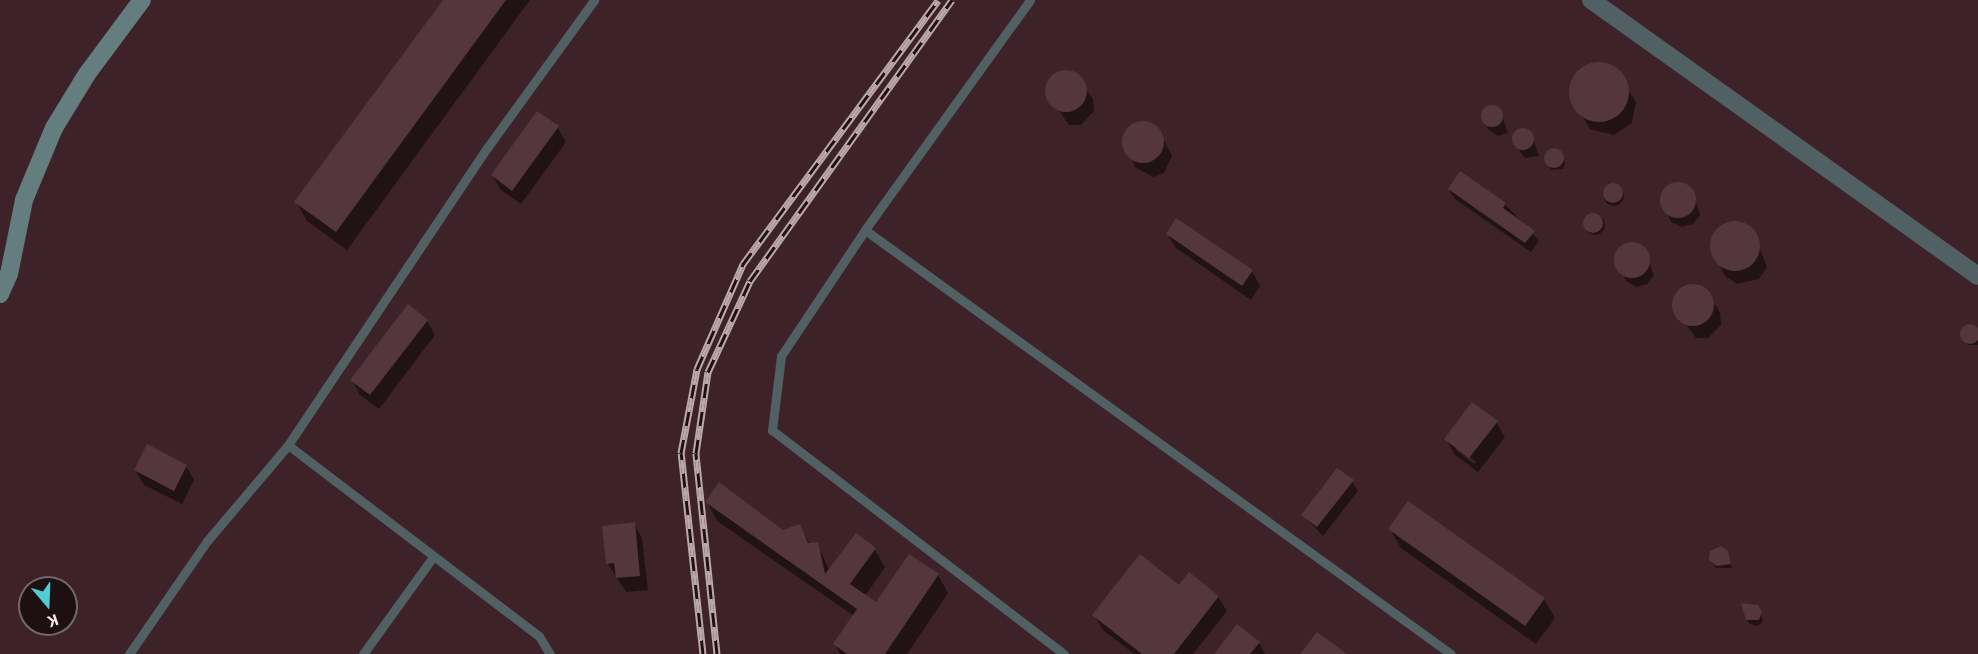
<!DOCTYPE html>
<html>
<head>
<meta charset="utf-8">
<style>
	body { margin:0 }
	#map { position:relative; width:1978px; height:654px; overflow:hidden; background:#3e2229; font-family:"Exo 2",sans-serif }
	div>[style] { position:absolute }
	.shadow>* { inset:0; background:#0007 }
	.round { border-radius:50% }
	.building>* { inset:0; background:#54373e }
	.lane>* { height:9px; margin:-4.5px; padding:0 4.5px; transform-origin:4.5px; border-radius:4.5px; background:#516062 }
	.street>* { height:18px; margin:-9px; padding:0 9px; transform-origin:9px; border-radius:9px; background:#516062 }
	.secondary>* { height:18px; margin:-9px; padding:0 9px; transform-origin:9px; border-radius:9px; background:#647e80 }
	.rail>* { height:7px; margin-top:-3.5px; transform-origin:0; background:repeating-linear-gradient(90deg,#1c1013 0 14px,#bda7ac 0 28px); box-sizing:border-box; border-block:2px solid #bda7ac }
	span { translate:-50% -50%; white-space:nowrap; text-align:center; line-height:1.15; -webkit-text-stroke:6px #1c1013; paint-order:stroke }
	.north { position:absolute; left:18px; top:576px; width:60px; height:60px; box-sizing:border-box; background:#1c1013; border:2px solid #756669; border-radius:50%; rotate:161deg; font-size:16px; font-weight:700; line-height:24px; text-align:center; color:#fae6ea }
	.north::after { content:''; display:block; margin:auto; width:21px; height:27px; background:#51ccd4; clip-path:polygon(50% 0,100% 100%,50% 72%,0 100%) }
</style>
</head>
<body>
<div id="map">
	<div class="shadow">
		<i style="clip-path:polygon(445px 0,530px 0,347px 250px,307px 221px,296px 202px)"></i>
		<i style="clip-path:polygon(1589px 66px,1613px 67px,1636px 102px,1632px 123px,1614px 135px,1590px 129px,1572px 99px,1573px 83px)"></i>
		<i style="clip-path:polygon(1061px 73px,1075px 74px,1093px 99px,1094px 111px,1081px 125px,1069px 125px,1047px 94px,1050px 81px)"></i>
		<i style="clip-path:polygon(1491px 107px,1501px 113px,1508px 133px,1498px 136px,1488px 129px,1483px 119px,1484px 111px)"></i>
		<i style="clip-path:polygon(1145px 123px,1158px 129px,1172px 156px,1164px 173px,1153px 177px,1135px 167px,1124px 138px,1132px 126px)"></i>
		<i style="clip-path:polygon(558px 128px,566px 142px,521px 204px,501px 190px,492px 175px)"></i>
		<i style="clip-path:polygon(1522px 130px,1532px 136px,1539px 156px,1525px 158px,1520px 152px,1514px 132px)"></i>
		<i style="clip-path:polygon(1559px 152px,1565px 163px,1563px 169px,1551px 170px,1545px 153px)"></i>
		<i style="clip-path:polygon(1674px 184px,1689px 189px,1695px 199px,1700px 215px,1693px 224px,1682px 227px,1671px 222px,1661px 200px,1665px 190px)"></i>
		<i class="round" style="left:1604px;top:186px;width:20px;height:20px"></i>
		<i style="clip-path:polygon(1449px 190px,1505px 204px,1539px 241px,1531px 252px,1455px 199px)"></i>
		<i class="round" style="left:1585px;top:215px;width:20px;height:20px"></i>
		<i style="clip-path:polygon(1741px 223px,1753px 230px,1767px 267px,1759px 279px,1737px 284px,1725px 276px,1711px 247px,1720px 228px)"></i>
		<i style="clip-path:polygon(1167px 234px,1252px 271px,1260px 286px,1251px 300px,1176px 248px)"></i>
		<i style="clip-path:polygon(1634px 244px,1643px 248px,1654px 275px,1647px 284px,1636px 287px,1626px 281px,1616px 260px,1620px 250px)"></i>
		<i style="clip-path:polygon(1688px 286px,1702px 287px,1720px 312px,1721px 325px,1708px 338px,1696px 338px,1674px 307px,1677px 294px)"></i>
		<i style="clip-path:polygon(427px 321px,435px 335px,379px 409px,360px 395px,352px 380px)"></i>
		<i style="clip-path:polygon(1972px 326px,1978px 330px,1978px 345px,1968px 345px,1962px 333px)"></i>
		<i style="clip-path:polygon(evenodd,1496px 422px,1505px 437px,1478px 472px,1454px 454px,1446px 439px,1496px 422px,1456px 446px,1476px 462px,1474px 464px,1456px 450px,1456px 446px)"></i>
		<i style="clip-path:polygon(186px 466px,194px 480px,182px 504px,144px 485px,135px 470px)"></i>
		<i style="clip-path:polygon(1352px 481px,1358px 491px,1323px 536px,1303px 515px)"></i>
		<i style="clip-path:polygon(707px 502px,783px 531px,799px 525px,810px 544px,817px 543px,829px 570px,874px 549px,885px 567px,865px 596px,877px 604px,938px 575px,948px 593px,907px 654px,840px 654px,835px 644px,854px 616px,717px 521px)"></i>
		<i style="clip-path:polygon(634px 524px,642px 538px,648px 590px,626px 592px,608px 564px)"></i>
		<i style="clip-path:polygon(1390px 529px,1544px 599px,1555px 618px,1536px 644px,1401px 548px)"></i>
		<i style="clip-path:polygon(1727px 554px,1732px 568px,1716px 568px,1714px 563px)"></i>
		<i style="clip-path:polygon(1218px 597px,1227px 611px,1193px 654px,1134px 654px,1103px 630px,1094px 615px)"></i>
		<i style="clip-path:polygon(1760px 611px,1763px 621px,1758px 626px,1750px 624px,1747px 620px)"></i>
		<i style="clip-path:polygon(1259px 643px,1265px 654px,1216px 654px)"></i>
	</div>
	<div class="building">
		<i style="clip-path:polygon(443px 0,506px 0,336px 232px,294px 202px)"></i>
		<i class="round" style="left:1569px;top:62px;width:60px;height:60px"></i>
		<i class="round" style="left:1045px;top:70px;width:42px;height:42px"></i>
		<i class="round" style="left:1481px;top:105px;width:22px;height:22px"></i>
		<i style="clip-path:polygon(537px 111px,559px 126px,512px 191px,491px 175px)"></i>
		<i class="round" style="left:1122px;top:121px;width:42px;height:42px"></i>
		<i class="round" style="left:1512px;top:128px;width:22px;height:22px"></i>
		<i class="round" style="left:1544px;top:148px;width:20px;height:20px"></i>
		<i style="clip-path:polygon(1460px 171px,1506px 203px,1503px 208px,1535px 231px,1525px 243px,1448px 189px)"></i>
		<i class="round" style="left:1660px;top:182px;width:36px;height:36px"></i>
		<i class="round" style="left:1603px;top:183px;width:20px;height:20px"></i>
		<i class="round" style="left:1583px;top:213px;width:20px;height:20px"></i>
		<i style="clip-path:polygon(1176px 218px,1253px 270px,1242px 286px,1166px 234px)"></i>
		<i class="round" style="left:1710px;top:221px;width:50px;height:50px"></i>
		<i class="round" style="left:1614px;top:242px;width:36px;height:36px"></i>
		<i class="round" style="left:1672px;top:284px;width:42px;height:42px"></i>
		<i style="clip-path:polygon(408px 304px,428px 320px,370px 395px,350px 380px)"></i>
		<i class="round" style="left:1960px;top:324px;width:20px;height:20px"></i>
		<i style="clip-path:polygon(1472px 402px,1498px 421px,1469px 458px,1444px 439px)"></i>
		<i style="clip-path:polygon(147px 444px,187px 465px,174px 491px,134px 470px)"></i>
		<i style="clip-path:polygon(1337px 468px,1354px 480px,1317px 527px,1301px 515px)"></i>
		<i style="clip-path:polygon(719px 482px,783px 530px,800px 524px,808px 543px,818px 542px,825px 574px,856px 533px,876px 548px,850px 584px,876px 602px,909px 554px,939px 574px,885px 654px,847px 654px,833px 644px,857px 609px,705px 502px)"></i>
		<i style="clip-path:polygon(1408px 501px,1545px 598px,1525px 626px,1388px 529px)"></i>
		<i style="clip-path:polygon(635px 522px,640px 576px,616px 578px,614px 563px,606px 564px,602px 526px)"></i>
		<i style="clip-path:polygon(1721px 546px,1728px 551px,1731px 564px,1717px 566px,1709px 560px,1710px 551px)"></i>
		<i style="clip-path:polygon(1140px 554px,1179px 585px,1189px 572px,1219px 596px,1174px 654px,1142px 654px,1092px 615px)"></i>
		<i style="clip-path:polygon(1741px 603px,1758px 605px,1762px 612px,1759px 620px,1746px 620px)"></i>
		<i style="clip-path:polygon(1237px 624px,1260px 642px,1250px 654px,1214px 654px)"></i>
		<i style="clip-path:polygon(1317px 632px,1347px 654px,1300px 654px)"></i>
	</div>
	<div class="lane">
		<i style="left:1030px;top:0;width:283px;rotate:125.7deg"></i>
		<i style="left:865px;top:230px;width:151px;rotate:123.7deg"></i>
		<i style="left:781px;top:356px;width:75px;rotate:96.9deg"></i>
		<i style="left:772px;top:430px;width:368px;rotate:37.5deg"></i>
		<i style="left:865px;top:230px;width:723px;rotate:35.89deg"></i>
		<i style="left:288px;top:445px;width:315px;rotate:37.3deg"></i>
		<i style="left:539px;top:636px;width:21px;rotate:59deg"></i>
		<i style="left:129px;top:654px;width:137px;rotate:-55.4deg"></i>
		<i style="left:207px;top:541px;width:126px;rotate:-49.8deg"></i>
		<i style="left:288px;top:445px;width:358px;rotate:-56.2deg"></i>
		<i style="left:487px;top:148px;width:183px;rotate:-54.1deg"></i>
		<i style="left:363px;top:654px;width:120px;rotate:-54.2deg"></i>
	</div>
	<div class="street">
		<i style="left:1591px;top:0;width:475px;rotate:35.5deg"></i>
	</div>
	<div class="secondary">
		<i style="left:0;top:294px;width:22px;rotate:-66deg"></i>
		<i style="left:9px;top:274px;width:76px;rotate:-78.5deg"></i>
		<i style="left:24px;top:200px;width:78px;rotate:-67.4deg"></i>
		<i style="left:54px;top:128px;width:63px;rotate:-58.6deg"></i>
		<i style="left:87px;top:74px;width:92px;rotate:-53.4deg"></i>
	</div>
	<div class="rail">
		<i style="left:703px;top:654px;width:202px;rotate:-96.2deg"></i>
		<i style="left:681px;top:453px;width:86px;rotate:-79.2deg"></i>
		<i style="left:697px;top:369px;width:115px;rotate:-66.3deg"></i>
		<i style="left:743px;top:264px;width:328px;rotate:-53.5deg"></i>
		<i style="left:717px;top:654px;width:202px;rotate:-96deg"></i>
		<i style="left:696px;top:453px;width:82px;rotate:-81.6deg"></i>
		<i style="left:708px;top:372px;width:100px;rotate:-65.2deg"></i>
		<i style="left:750px;top:281px;width:346px;rotate:-54.3deg"></i>
	</div>
	<div class="north">K</div>
</div>
</body>
</html>
